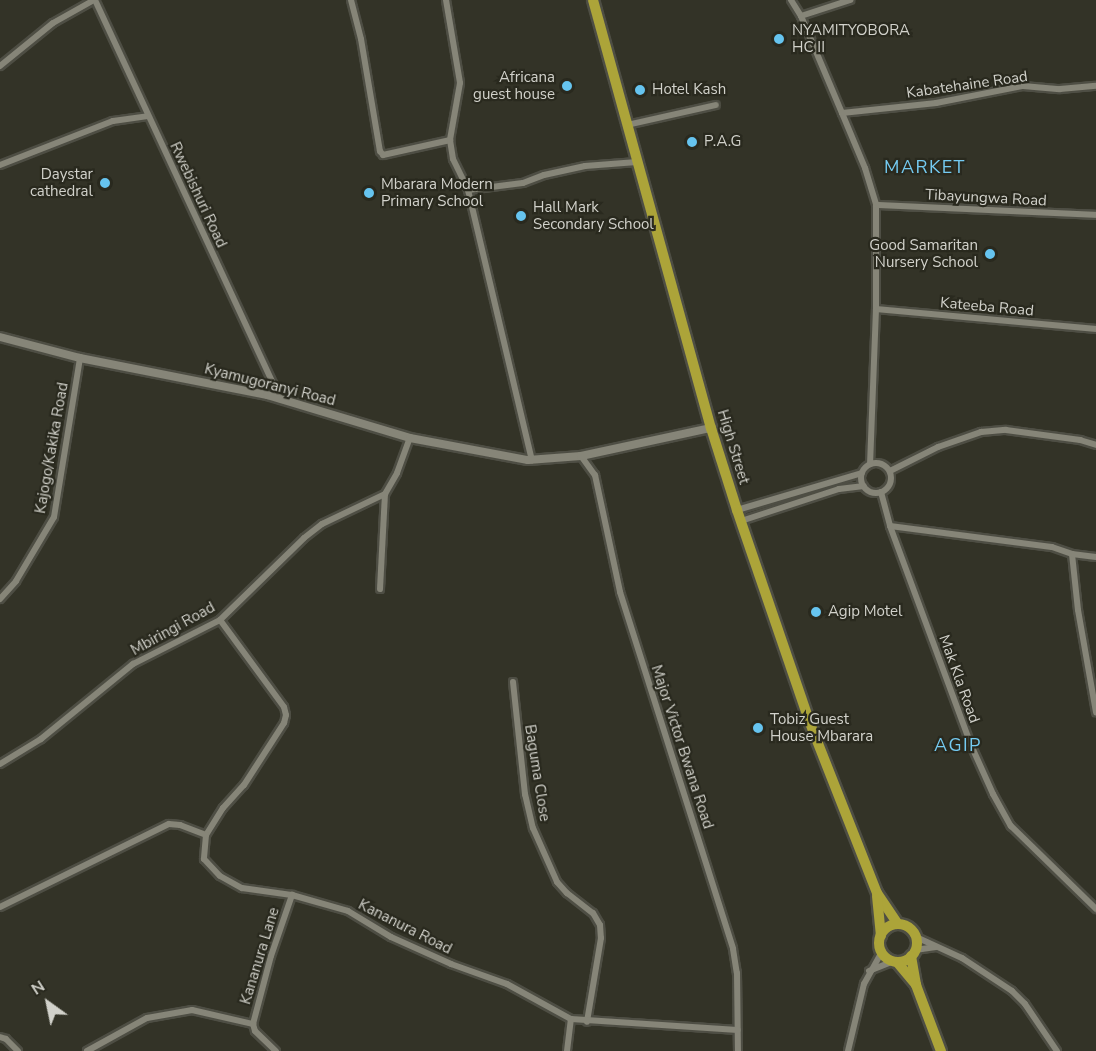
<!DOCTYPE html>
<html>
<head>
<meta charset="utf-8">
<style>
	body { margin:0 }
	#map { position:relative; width:1096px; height:1051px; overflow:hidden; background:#333327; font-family:"Nunito Sans",sans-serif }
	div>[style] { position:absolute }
	.roads { filter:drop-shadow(2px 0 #4e4e44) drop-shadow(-2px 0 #4e4e44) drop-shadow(0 2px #4e4e44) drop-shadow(0 -2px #4e4e44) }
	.minor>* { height:6px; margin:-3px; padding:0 3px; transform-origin:3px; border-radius:3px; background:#868578 }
	.minor>.ring { margin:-3px; padding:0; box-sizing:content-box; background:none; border:6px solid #868578; border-radius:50% }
	.tertiary>* { height:8px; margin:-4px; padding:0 4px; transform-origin:4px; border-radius:4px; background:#868578 }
	.primary>* { height:10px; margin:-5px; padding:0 5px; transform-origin:5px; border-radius:5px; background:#aca439 }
	.primary>.ring { margin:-5px; padding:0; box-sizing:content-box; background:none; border:10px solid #aca439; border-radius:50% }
	.dots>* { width:16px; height:16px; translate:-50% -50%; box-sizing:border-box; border:3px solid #29291e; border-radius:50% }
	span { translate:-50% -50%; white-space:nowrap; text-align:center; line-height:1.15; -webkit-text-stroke:4.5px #29291e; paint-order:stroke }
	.poi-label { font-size:15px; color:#d2d2cb }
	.left { translate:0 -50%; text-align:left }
	.right { translate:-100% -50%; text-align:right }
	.street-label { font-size:15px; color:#d2d2cb }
	.quarter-label { font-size:18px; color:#75cbf2; letter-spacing:1.5px }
	.north { position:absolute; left:18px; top:973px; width:60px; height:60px; -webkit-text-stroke:4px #29291e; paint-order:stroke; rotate:327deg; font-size:16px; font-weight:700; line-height:24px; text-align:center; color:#d2d2cb }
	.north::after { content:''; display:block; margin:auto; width:21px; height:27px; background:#d2d2cb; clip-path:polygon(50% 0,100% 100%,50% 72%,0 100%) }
</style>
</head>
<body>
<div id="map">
	<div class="roads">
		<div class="minor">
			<i style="left:95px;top:0;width:440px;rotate:65.1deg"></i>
			<i style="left:351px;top:0;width:40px;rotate:75.6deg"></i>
			<i style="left:361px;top:39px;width:114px;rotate:80.4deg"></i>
			<i style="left:380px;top:151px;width:5px;rotate:53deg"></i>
			<i style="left:383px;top:155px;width:69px;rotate:-12.6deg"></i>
			<i style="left:446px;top:0;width:84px;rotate:80.4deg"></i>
			<i style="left:460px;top:83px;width:58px;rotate:100deg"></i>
			<i style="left:450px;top:140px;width:19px;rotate:81deg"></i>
			<i style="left:453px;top:159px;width:34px;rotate:64deg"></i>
			<i style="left:468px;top:190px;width:278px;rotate:76.7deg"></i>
			<i style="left:791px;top:0;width:19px;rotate:58deg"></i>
			<i style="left:801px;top:16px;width:105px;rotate:67.1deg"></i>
			<i style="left:842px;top:113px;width:60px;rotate:67.3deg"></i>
			<i style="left:865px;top:168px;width:39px;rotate:73deg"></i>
			<i style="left:876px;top:205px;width:104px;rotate:90deg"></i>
			<i style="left:876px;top:309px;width:155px;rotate:92.2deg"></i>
			<i style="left:801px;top:16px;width:52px;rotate:-18.1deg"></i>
			<i style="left:0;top:66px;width:68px;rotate:-39.1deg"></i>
			<i style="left:53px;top:23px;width:47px;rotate:-29.3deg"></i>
			<i style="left:842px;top:113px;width:95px;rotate:-6.1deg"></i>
			<i style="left:936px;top:103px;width:89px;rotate:-11.1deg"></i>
			<i style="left:1023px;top:86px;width:37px;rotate:5deg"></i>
			<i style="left:1060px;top:89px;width:36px;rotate:-5deg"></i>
			<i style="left:627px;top:125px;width:91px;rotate:-12.7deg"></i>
			<i style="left:0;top:165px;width:121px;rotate:-21.3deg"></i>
			<i style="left:113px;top:121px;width:35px;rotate:-8deg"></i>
			<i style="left:468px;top:190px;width:55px;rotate:-7.3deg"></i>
			<i style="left:523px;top:183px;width:22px;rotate:-21deg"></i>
			<i style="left:544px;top:175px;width:42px;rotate:-12.4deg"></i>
			<i style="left:585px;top:166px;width:52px;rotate:-4.4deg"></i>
			<i style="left:876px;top:205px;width:220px;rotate:2.6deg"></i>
			<i style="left:876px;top:309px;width:221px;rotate:5.2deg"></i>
			<i style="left:581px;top:456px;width:24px;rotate:54deg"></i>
			<i style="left:595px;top:475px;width:120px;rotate:77.9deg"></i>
			<i style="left:620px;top:592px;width:374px;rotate:72.4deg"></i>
			<i style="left:733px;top:949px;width:24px;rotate:81deg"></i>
			<i style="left:737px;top:973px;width:78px;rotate:89.3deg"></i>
			<i class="ring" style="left:861px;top:463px;width:24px;height:24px"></i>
			<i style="left:890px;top:471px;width:54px;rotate:-26.6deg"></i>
			<i style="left:938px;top:447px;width:46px;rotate:-19.2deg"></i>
			<i style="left:981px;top:432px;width:25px;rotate:-5deg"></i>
			<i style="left:1006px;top:430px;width:75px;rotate:7.7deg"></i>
			<i style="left:1080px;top:440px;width:17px;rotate:17deg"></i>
			<i style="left:881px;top:492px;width:35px;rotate:75deg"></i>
			<i style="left:890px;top:526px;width:233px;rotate:69.7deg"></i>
			<i style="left:971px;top:745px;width:54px;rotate:65.8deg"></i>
			<i style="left:993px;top:794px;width:37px;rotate:61deg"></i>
			<i style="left:1011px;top:826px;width:119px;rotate:44.3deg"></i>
			<i style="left:737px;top:510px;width:130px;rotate:-16.5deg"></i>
			<i style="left:741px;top:521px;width:103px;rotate:-18.1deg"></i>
			<i style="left:839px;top:489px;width:25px;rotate:-7deg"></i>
			<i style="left:890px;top:526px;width:163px;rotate:7.4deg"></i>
			<i style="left:1052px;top:547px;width:21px;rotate:19deg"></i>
			<i style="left:1072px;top:554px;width:56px;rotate:83.9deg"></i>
			<i style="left:1078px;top:610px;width:104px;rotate:80deg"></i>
			<i style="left:1072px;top:554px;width:24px;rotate:7deg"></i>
			<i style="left:380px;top:589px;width:95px;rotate:-87deg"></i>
			<i style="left:385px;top:494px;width:24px;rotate:-60deg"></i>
			<i style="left:397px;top:473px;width:37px;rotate:-70deg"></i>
			<i style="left:0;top:599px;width:24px;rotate:-48deg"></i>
			<i style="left:16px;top:581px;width:74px;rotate:-59.3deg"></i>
			<i style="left:54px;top:517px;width:161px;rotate:-80.7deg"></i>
			<i style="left:513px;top:682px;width:113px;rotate:83.9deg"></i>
			<i style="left:525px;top:794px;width:35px;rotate:77deg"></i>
			<i style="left:533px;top:828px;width:59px;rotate:66deg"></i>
			<i style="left:557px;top:882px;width:15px;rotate:48deg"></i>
			<i style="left:567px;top:893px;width:33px;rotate:38deg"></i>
			<i style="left:593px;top:913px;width:14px;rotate:60deg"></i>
			<i style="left:600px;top:925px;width:13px;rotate:86deg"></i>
			<i style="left:601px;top:938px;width:85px;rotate:99.5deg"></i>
			<i style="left:0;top:764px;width:48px;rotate:-31.4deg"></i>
			<i style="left:41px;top:739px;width:119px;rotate:-39.2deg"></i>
			<i style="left:133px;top:664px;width:97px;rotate:-26.8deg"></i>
			<i style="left:220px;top:620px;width:117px;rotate:-44.3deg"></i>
			<i style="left:304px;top:538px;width:23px;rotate:-38deg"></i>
			<i style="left:322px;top:524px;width:70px;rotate:-25.5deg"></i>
			<i style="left:206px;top:835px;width:32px;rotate:-58deg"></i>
			<i style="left:223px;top:808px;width:31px;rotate:-48deg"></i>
			<i style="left:244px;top:785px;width:74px;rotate:-57.2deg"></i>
			<i style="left:284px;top:723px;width:8px;rotate:-76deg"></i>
			<i style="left:286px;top:715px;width:8px;rotate:-104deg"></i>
			<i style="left:284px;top:707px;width:108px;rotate:-126.3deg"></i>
			<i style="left:0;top:907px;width:188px;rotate:-26.2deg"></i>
			<i style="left:169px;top:824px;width:11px;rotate:5deg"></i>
			<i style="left:180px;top:825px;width:28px;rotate:21deg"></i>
			<i style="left:206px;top:835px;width:24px;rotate:95deg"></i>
			<i style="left:204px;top:859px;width:23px;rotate:47deg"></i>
			<i style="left:220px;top:876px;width:25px;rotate:29deg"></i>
			<i style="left:242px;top:888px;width:50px;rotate:8deg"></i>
			<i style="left:292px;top:895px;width:58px;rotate:15.9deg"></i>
			<i style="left:348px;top:911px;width:50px;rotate:31.2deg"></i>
			<i style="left:391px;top:937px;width:66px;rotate:24.2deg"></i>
			<i style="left:451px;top:964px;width:59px;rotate:19.7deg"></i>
			<i style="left:507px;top:984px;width:73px;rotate:28.7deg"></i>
			<i style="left:571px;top:1019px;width:167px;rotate:3.8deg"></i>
			<i style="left:916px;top:937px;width:51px;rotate:24.5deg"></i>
			<i style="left:962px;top:958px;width:60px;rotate:33.4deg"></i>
			<i style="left:1012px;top:991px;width:18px;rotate:45deg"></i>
			<i style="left:1025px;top:1004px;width:57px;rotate:55.8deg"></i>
			<i style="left:915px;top:950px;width:21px;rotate:-8deg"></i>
			<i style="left:869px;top:971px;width:27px;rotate:-22deg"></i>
			<i style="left:253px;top:1024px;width:70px;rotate:-75.2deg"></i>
			<i style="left:271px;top:956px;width:65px;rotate:-71deg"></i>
			<i style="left:0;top:1037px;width:6px;rotate:18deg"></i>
			<i style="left:6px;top:1039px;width:17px;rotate:45deg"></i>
			<i style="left:87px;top:1051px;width:68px;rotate:-28.8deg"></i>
			<i style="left:147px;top:1018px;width:46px;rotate:-10.1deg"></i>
			<i style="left:192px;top:1010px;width:63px;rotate:12.9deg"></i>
			<i style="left:253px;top:1024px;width:7px;rotate:74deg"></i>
			<i style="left:255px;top:1031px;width:29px;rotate:44deg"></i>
			<i style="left:567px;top:1051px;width:32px;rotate:-83deg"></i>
			<i style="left:848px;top:1051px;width:69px;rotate:-76.6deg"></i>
			<i style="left:864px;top:984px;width:37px;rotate:-61deg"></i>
		</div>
		<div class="tertiary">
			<i style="left:0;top:337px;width:83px;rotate:14.7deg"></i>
			<i style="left:80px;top:358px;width:191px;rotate:11.2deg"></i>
			<i style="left:267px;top:395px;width:149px;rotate:16.7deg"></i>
			<i style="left:410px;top:438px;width:120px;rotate:10.6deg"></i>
			<i style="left:528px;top:460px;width:53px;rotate:-4.3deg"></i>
			<i style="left:581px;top:456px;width:133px;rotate:-12.2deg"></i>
		</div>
		<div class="primary">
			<i style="left:593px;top:0;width:444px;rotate:74.6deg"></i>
			<i style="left:711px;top:428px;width:86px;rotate:72.4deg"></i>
			<i style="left:737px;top:510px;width:225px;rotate:71.1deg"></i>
			<i style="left:810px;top:723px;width:183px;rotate:68.5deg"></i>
			<i style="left:877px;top:893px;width:37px;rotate:56deg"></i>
			<i style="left:877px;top:896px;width:40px;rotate:84.3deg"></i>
			<i class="ring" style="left:879px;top:924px;width:28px;height:28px"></i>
			<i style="left:911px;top:956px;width:29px;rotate:80deg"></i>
			<i style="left:916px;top:985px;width:71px;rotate:69.3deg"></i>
			<i style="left:897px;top:962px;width:30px;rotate:50deg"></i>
		</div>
	</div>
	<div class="dots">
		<i style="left:779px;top:39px;background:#66c4ef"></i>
		<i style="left:567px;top:86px;background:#66c4ef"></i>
		<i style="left:640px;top:90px;background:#66c4ef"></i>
		<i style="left:692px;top:142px;background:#66c4ef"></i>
		<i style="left:105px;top:183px;background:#66c4ef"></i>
		<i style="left:369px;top:193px;background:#66c4ef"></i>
		<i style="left:521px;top:216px;background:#66c4ef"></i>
		<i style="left:990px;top:254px;background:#66c4ef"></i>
		<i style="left:816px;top:612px;background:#66c4ef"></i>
		<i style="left:758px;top:728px;background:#66c4ef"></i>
	</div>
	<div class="poi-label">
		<span class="left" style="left:792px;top:39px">NYAMITYOBORA<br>HC II</span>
		<span class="right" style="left:555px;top:86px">Africana<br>guest house</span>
		<span class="left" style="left:652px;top:90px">Hotel Kash</span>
		<span class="left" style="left:704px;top:142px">P.A.G</span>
		<span class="right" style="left:93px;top:183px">Daystar<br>cathedral</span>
		<span class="left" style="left:381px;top:193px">Mbarara Modern<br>Primary School</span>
		<span class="left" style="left:533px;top:216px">Hall Mark<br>Secondary School</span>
		<span class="right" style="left:978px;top:254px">Good Samaritan<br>Nursery School</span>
		<span class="left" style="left:828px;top:612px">Agip Motel</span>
		<span class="left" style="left:770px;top:728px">Tobiz Guest<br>House Mbarara</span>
	</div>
	<div class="street-label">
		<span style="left:967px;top:85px;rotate:-8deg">Kabatehaine Road</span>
		<span style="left:198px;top:195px;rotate:65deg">Rwebishuri Road</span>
		<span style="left:986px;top:198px;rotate:3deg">Tibayungwa Road</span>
		<span style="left:987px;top:307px;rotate:5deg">Kateeba Road</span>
		<span style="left:270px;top:385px;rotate:14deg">Kyamugoranyi Road</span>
		<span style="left:733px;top:447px;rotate:73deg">High Street</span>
		<span style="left:52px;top:448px;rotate:-80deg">Kajogo/Kakika Road</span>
		<span style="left:173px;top:629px;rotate:-29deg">Mbiringi Road</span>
		<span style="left:959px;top:679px;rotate:70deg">Mak Kla Road</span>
		<span style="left:682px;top:747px;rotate:72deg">Major Victor Bwana Road</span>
		<span style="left:537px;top:773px;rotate:81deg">Baguma Close</span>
		<span style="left:405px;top:927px;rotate:27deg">Kananura Road</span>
		<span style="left:260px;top:956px;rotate:-73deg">Kananura Lane</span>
	</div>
	<div class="quarter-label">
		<span style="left:925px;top:167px">MARKET</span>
		<span style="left:958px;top:745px">AGIP</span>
	</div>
	<div class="north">N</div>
</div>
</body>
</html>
